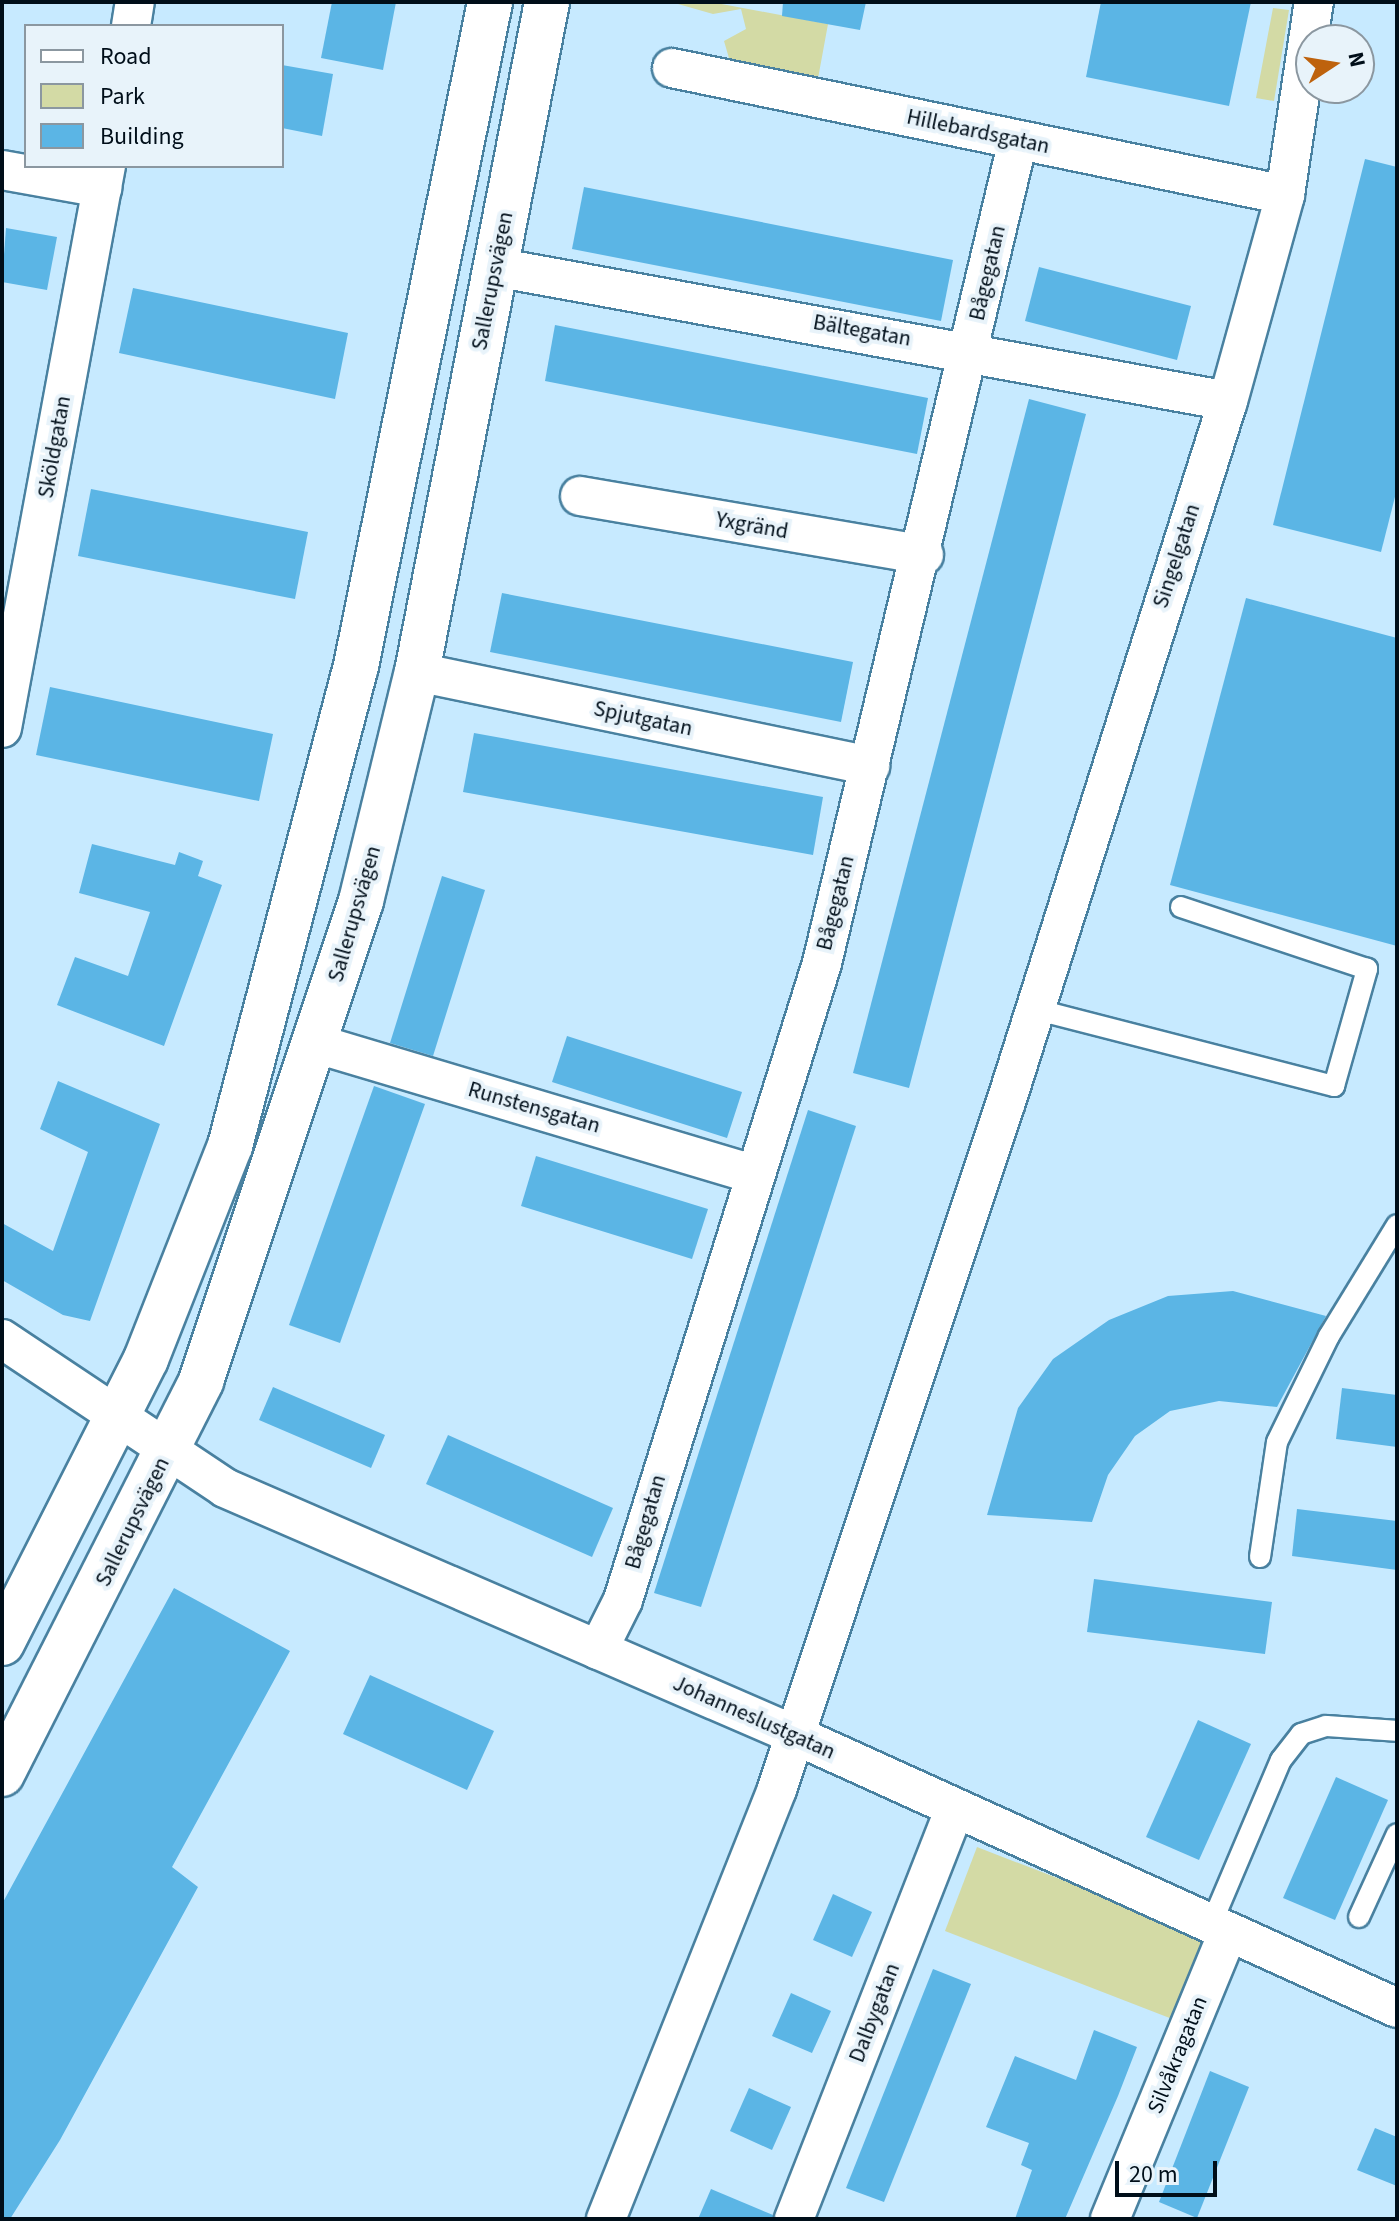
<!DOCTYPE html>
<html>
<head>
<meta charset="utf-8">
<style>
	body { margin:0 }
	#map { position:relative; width:1399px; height:2221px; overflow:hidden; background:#c7eaff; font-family:"Source Sans 3",sans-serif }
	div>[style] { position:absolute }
	.green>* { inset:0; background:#d3daa5 }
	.building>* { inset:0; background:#5bb5e5 }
	.roads { filter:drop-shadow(2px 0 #4981a0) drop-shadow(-2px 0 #4981a0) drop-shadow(0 2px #4981a0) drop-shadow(0 -2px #4981a0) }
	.lane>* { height:20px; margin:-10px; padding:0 10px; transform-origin:10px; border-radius:10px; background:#fff }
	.street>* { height:38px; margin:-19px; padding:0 19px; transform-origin:19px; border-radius:19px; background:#fff }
	.secondary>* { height:44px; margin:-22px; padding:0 22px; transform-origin:22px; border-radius:22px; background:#fff }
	span { translate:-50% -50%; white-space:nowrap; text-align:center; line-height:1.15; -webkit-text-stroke:8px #e8f3fa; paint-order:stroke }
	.street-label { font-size:22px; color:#000e19 }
	.frame { position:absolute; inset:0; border:4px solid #000e19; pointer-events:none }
	.legend { position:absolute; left:24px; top:24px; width:260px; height:144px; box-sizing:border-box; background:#e8f3fa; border:2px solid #8b97a0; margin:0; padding:10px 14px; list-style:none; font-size:24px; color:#000e19 }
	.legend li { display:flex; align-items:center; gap:16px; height:40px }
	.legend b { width:40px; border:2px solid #8b97a0 }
	.north { position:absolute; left:1295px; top:24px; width:80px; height:80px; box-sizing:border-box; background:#e8f3fa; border:2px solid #8b97a0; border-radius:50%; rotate:78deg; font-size:22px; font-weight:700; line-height:32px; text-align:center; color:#000e19 }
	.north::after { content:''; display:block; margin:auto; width:28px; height:36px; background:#be620d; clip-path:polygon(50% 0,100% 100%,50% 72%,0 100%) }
	.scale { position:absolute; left:1115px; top:2161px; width:102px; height:36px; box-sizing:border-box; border:4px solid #000e19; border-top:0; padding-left:10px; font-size:24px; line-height:28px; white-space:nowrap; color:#000e19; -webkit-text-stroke:6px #e8f3fa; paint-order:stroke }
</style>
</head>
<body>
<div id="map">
	<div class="green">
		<i style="clip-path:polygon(671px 2px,711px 2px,828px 24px,817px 84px,731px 65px,724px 41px,746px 29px,741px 9px,713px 14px)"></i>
		<i style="clip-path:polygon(1273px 8px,1289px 10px,1274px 101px,1256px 98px)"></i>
		<i style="clip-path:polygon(977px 1847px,1212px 1938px,1180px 2022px,945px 1931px)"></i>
	</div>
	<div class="building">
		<i style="clip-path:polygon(332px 2px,396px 2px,383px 70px,321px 58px)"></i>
		<i style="clip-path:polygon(783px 2px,866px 2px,860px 30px,782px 16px)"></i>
		<i style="clip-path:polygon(1101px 2px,1251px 2px,1229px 106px,1086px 77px)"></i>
		<i style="clip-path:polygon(282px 65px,333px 74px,322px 136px,282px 128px)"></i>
		<i style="clip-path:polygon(1365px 159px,1397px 167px,1397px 489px,1381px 552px,1273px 525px)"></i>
		<i style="clip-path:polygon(584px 187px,953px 260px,941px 321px,572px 249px)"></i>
		<i style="clip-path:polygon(6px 228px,57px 237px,47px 290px,2px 282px)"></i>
		<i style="clip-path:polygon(1039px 267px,1191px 306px,1177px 360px,1025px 321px)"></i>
		<i style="clip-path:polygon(133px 288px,348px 333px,335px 399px,119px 353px)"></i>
		<i style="clip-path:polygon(555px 325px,928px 398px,917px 454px,545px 381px)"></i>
		<i style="clip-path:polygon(1029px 399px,1086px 414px,909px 1088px,853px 1073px)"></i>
		<i style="clip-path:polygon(91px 489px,308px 532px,295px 599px,78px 556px)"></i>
		<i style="clip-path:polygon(502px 593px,853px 662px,841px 722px,490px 652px)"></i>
		<i style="clip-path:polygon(1246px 598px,1397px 638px,1397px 946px,1170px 885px)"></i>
		<i style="clip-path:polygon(50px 687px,273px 734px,259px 801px,36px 755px)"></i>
		<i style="clip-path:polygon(474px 733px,823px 797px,813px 855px,463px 792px)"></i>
		<i style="clip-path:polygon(92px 844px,175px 865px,179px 852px,203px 861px,198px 876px,222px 885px,164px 1046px,57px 1005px,75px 957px,128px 976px,150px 912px,79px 893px)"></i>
		<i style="clip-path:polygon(442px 876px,485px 890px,433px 1056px,390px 1043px)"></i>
		<i style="clip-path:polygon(567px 1036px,742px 1092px,727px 1138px,552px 1082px)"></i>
		<i style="clip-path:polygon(58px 1081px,160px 1124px,90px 1321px,63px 1315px,2px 1280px,2px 1223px,53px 1251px,88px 1152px,40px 1129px)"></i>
		<i style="clip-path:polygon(374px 1086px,425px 1104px,340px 1343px,289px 1325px)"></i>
		<i style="clip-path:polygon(808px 1110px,856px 1126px,701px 1607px,654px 1593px)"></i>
		<i style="clip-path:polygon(536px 1156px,708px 1209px,692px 1259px,521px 1206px)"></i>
		<i style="clip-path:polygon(1233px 1291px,1326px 1316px,1277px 1407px,1219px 1401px,1170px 1411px,1135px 1436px,1108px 1475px,1092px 1522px,987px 1515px,1018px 1408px,1053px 1359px,1109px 1320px,1168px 1296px)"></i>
		<i style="clip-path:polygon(273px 1387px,385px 1435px,371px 1468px,259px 1420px)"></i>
		<i style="clip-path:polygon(1342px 1388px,1397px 1395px,1397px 1447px,1336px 1439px)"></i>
		<i style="clip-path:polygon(448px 1435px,613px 1508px,592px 1557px,426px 1484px)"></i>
		<i style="clip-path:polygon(1297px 1509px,1397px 1521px,1397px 1570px,1292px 1556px)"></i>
		<i style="clip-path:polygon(1094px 1579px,1272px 1602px,1265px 1654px,1087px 1632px)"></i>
		<i style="clip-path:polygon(174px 1588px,290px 1651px,172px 1867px,198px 1887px,60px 2140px,10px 2219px,2px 2219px,2px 1904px)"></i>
		<i style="clip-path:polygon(370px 1675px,494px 1731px,467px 1790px,343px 1734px)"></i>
		<i style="clip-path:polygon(1198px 1720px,1251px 1744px,1199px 1860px,1146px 1837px)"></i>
		<i style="clip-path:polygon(1336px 1777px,1388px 1800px,1335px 1920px,1283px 1898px)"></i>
		<i style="clip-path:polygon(833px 1894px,872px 1912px,852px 1957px,813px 1940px)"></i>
		<i style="clip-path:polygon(933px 1969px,971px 1984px,884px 2202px,846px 2188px)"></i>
		<i style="clip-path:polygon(791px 1993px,831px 2011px,812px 2053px,772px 2036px)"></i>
		<i style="clip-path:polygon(1094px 2030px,1137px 2047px,1118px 2096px,1065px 2219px,1015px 2219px,1032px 2170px,1021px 2165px,1029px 2143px,986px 2127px,1015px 2056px,1076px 2080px)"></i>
		<i style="clip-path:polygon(1210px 2071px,1249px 2087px,1197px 2218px,1159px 2202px)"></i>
		<i style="clip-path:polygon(749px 2088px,791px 2107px,772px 2150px,730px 2131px)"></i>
		<i style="clip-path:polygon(1375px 2128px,1397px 2137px,1397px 2186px,1357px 2170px)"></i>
		<i style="clip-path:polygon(711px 2189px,773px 2215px,773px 2219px,698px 2219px)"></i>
	</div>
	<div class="roads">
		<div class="lane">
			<i style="left:1034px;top:1009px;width:310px;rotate:14.4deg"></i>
			<i style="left:1334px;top:1086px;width:122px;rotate:-74.2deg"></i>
			<i style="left:1367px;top:969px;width:196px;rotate:-161.6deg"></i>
			<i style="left:1260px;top:1557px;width:116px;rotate:-81.6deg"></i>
			<i style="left:1277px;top:1442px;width:118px;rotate:-63.9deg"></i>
			<i style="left:1329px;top:1336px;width:130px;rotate:-58.5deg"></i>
			<i style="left:1359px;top:1917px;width:91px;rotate:-65.4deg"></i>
			<i style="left:1210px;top:1927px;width:181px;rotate:-67deg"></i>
			<i style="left:1281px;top:1760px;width:33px;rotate:-52deg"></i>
			<i style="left:1301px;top:1734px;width:26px;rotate:-18deg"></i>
			<i style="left:1326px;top:1726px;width:71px;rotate:4deg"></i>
		</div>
		<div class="street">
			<i style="left:131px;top:26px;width:24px;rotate:-81deg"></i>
			<i style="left:672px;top:68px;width:626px;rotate:11.7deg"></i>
			<i style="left:2px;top:170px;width:102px;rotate:10.2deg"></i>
			<i style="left:495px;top:267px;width:745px;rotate:10.36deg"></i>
			<i style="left:580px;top:496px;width:349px;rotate:9.7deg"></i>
			<i style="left:417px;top:672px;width:463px;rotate:11.7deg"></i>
			<i style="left:2px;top:728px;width:572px;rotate:-79.52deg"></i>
			<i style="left:317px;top:1044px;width:453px;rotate:16.6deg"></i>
			<i style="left:2px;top:1339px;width:268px;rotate:33.7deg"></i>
			<i style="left:225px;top:1488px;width:621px;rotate:23.43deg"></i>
			<i style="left:795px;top:1735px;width:661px;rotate:24.39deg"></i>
			<i style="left:598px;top:1650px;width:56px;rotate:-63.4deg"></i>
			<i style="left:623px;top:1600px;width:667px;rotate:-72.65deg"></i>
			<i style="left:822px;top:963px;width:846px;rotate:-76.6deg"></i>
			<i style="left:606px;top:2219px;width:463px;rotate:-68.3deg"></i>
			<i style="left:777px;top:1789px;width:724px;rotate:-71.57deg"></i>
			<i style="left:1006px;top:1102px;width:735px;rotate:-72.43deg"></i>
			<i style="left:1228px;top:401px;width:214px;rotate:-74.5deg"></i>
			<i style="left:1285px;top:195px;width:195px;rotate:-81.5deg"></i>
			<i style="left:794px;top:2219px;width:441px;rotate:-68.6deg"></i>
			<i style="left:1110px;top:2219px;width:307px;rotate:-67.6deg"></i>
		</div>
		<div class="secondary">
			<i style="left:2px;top:1643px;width:318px;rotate:-63.1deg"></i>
			<i style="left:146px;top:1359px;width:229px;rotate:-68.5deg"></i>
			<i style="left:230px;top:1146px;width:496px;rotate:-75.3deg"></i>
			<i style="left:356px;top:666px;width:677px;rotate:-78.59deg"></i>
			<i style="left:2px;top:1774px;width:441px;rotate:-63.1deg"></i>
			<i style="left:201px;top:1381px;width:506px;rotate:-71.57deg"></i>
			<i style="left:361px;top:901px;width:236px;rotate:-76.3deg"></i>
			<i style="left:417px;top:672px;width:682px;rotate:-79.02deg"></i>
		</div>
	</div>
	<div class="street-label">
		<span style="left:978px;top:132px;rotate:12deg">Hillebardsgatan</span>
		<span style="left:988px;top:273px;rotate:-77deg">Bågegatan</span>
		<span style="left:493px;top:281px;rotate:-79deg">Sallerupsvägen</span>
		<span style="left:862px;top:331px;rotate:10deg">Bältegatan</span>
		<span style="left:55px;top:447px;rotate:-80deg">Sköldgatan</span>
		<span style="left:752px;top:526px;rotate:10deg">Yxgränd</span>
		<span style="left:1177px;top:556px;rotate:-72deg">Singelgatan</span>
		<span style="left:643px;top:719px;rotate:12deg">Spjutgatan</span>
		<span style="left:836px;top:903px;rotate:-76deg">Bågegatan</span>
		<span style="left:355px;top:914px;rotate:-74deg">Sallerupsvägen</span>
		<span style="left:534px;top:1108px;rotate:16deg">Runstensgatan</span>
		<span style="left:133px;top:1522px;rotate:-64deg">Sallerupsvägen</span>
		<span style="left:646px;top:1522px;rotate:-74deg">Bågegatan</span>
		<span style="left:754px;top:1718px;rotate:24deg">Johanneslustgatan</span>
		<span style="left:875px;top:2013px;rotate:-69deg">Dalbygatan</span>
		<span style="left:1178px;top:2055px;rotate:-68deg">Silvåkragatan</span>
	</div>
	<div class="frame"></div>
	<ul class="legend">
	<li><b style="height:10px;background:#fff"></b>Road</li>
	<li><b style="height:22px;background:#d3daa5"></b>Park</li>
	<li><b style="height:22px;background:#5bb5e5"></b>Building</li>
	</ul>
	<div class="north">N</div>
	<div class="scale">20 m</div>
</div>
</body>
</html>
